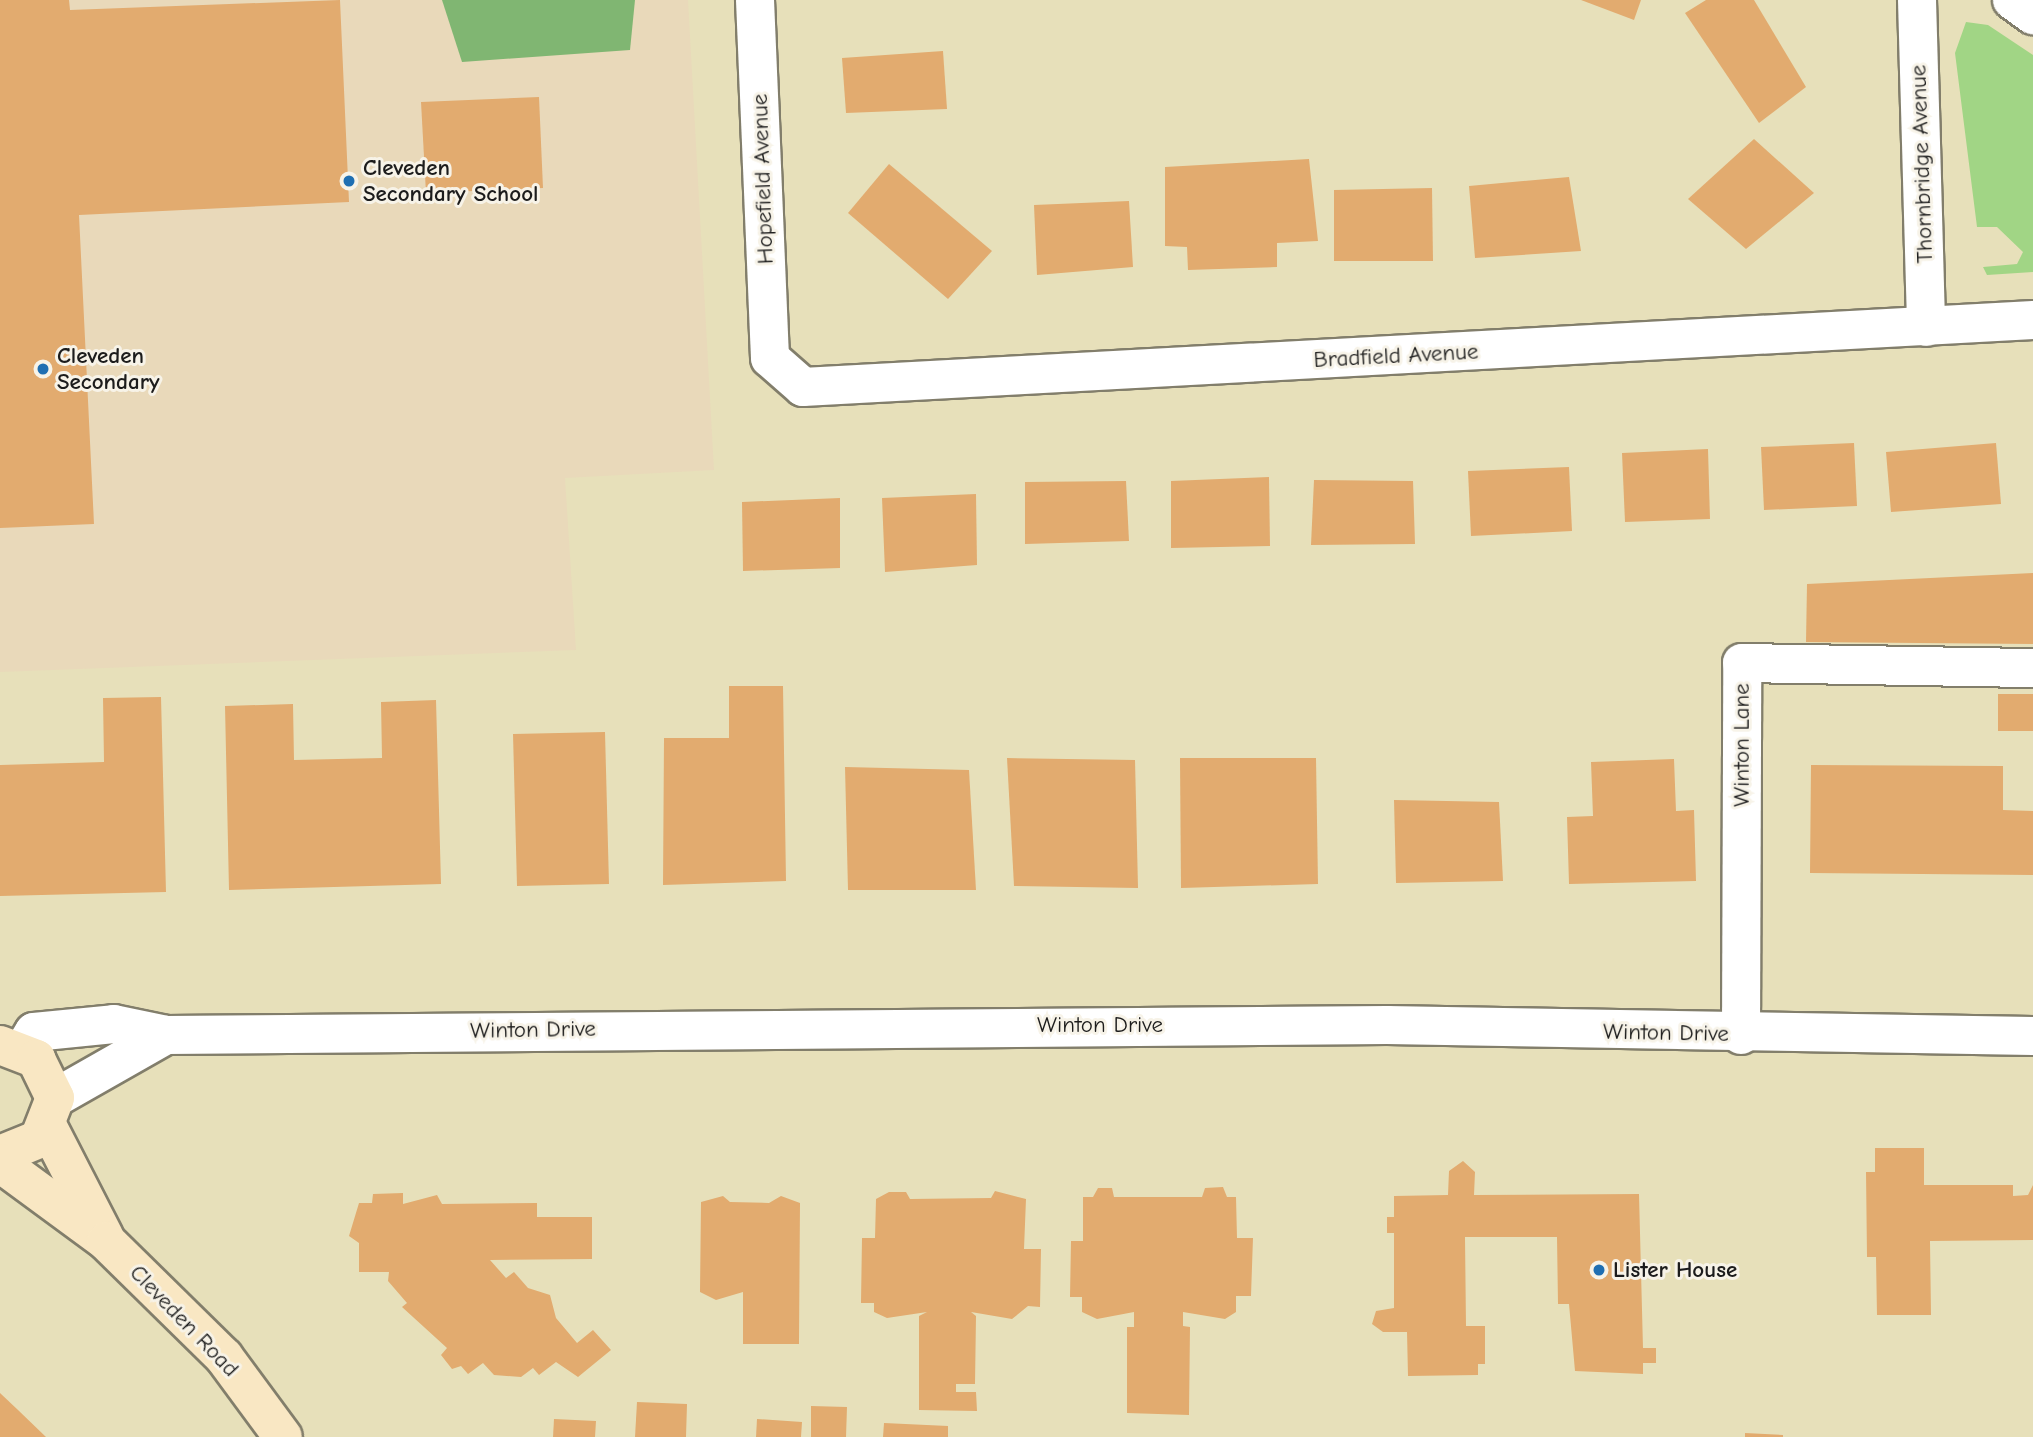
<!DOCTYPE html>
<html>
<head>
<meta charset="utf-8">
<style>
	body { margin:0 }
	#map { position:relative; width:2033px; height:1437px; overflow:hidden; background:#e7e0ba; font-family:"Comic Neue",sans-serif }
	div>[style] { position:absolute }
	.built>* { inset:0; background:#e9d9ba }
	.green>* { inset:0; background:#a1d585 }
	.forest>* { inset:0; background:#80b672 }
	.building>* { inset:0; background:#e2ab6f }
	.roads { filter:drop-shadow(2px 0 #827e6b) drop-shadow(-2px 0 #827e6b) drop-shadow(0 2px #827e6b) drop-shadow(0 -2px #827e6b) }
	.street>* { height:38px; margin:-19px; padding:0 19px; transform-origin:19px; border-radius:19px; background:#fff }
	.secondary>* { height:38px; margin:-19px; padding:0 19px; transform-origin:19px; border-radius:19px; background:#f9e7c3 }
	.dots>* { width:19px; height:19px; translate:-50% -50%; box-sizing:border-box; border:4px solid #f7f3e8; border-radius:50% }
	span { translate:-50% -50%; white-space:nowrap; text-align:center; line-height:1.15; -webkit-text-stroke:6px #f7f3e8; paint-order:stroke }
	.street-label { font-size:23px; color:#1c1c1c }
	.poi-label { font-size:23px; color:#1c1c1c; font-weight:700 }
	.left { translate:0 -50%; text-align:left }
</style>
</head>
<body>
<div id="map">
	<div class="built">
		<i style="clip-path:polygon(0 0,688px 0,714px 470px,565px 478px,576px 650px,0 672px)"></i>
	</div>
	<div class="green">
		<i style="clip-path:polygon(1966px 22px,1988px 25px,2033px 55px,2033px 272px,1987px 275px,1983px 267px,2017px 264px,2023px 252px,1997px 227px,1977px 227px,1955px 53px)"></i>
	</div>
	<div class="forest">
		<i style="clip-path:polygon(442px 0,635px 0,630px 50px,462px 62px)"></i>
	</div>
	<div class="building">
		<i style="clip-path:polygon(0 0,69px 0,70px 10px,340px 0,349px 202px,79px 215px,94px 524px,0 528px)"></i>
		<i style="clip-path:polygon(1581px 0,1641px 0,1634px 20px)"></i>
		<i style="clip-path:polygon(1706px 0,1754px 0,1806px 87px,1759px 123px,1685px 13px)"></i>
		<i style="clip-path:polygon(943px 51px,947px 109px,846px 113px,842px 58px)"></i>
		<i style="clip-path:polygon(539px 97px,543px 188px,426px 193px,421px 102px)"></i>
		<i style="clip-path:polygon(1754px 139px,1814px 193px,1746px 249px,1688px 199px)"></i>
		<i style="clip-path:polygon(1309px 159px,1318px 241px,1277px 243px,1277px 267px,1188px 270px,1187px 247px,1165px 246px,1165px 167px)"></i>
		<i style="clip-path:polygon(889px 164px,992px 251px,948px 299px,848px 213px)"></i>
		<i style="clip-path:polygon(1569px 177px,1581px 251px,1475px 258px,1469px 186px)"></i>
		<i style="clip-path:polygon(1432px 188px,1433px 261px,1334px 261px,1334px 190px)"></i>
		<i style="clip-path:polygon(1129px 201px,1133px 267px,1037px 275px,1034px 205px)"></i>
		<i style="clip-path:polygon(1854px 443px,1857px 506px,1764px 510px,1761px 447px)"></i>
		<i style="clip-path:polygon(1996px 443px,2001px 504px,1891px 512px,1886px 452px)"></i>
		<i style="clip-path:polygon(1708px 449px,1710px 519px,1625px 522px,1622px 453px)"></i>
		<i style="clip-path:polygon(1569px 467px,1572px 531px,1471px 536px,1468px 471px)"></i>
		<i style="clip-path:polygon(1269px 477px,1270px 546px,1171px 548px,1171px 481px)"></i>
		<i style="clip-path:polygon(1314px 480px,1413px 481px,1415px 544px,1311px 545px)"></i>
		<i style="clip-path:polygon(1126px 481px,1129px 541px,1025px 544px,1025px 482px)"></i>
		<i style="clip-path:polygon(976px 494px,977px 565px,885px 572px,882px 498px)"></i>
		<i style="clip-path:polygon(840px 498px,840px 568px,743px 571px,742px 502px)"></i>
		<i style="clip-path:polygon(2033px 573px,2033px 644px,1806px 642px,1807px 584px)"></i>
		<i style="clip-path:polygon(729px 686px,783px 686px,786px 881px,663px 885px,664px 738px,729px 738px)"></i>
		<i style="clip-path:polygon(1998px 694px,2033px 694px,2033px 731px,1998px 731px)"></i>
		<i style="clip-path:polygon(161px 697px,166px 892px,0 896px,0 765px,104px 762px,103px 698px)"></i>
		<i style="clip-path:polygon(436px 700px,441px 884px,229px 890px,225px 706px,293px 704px,294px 760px,382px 758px,381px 702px)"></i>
		<i style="clip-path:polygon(605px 732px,609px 884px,517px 886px,513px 734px)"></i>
		<i style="clip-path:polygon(1007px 758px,1135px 760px,1138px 888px,1014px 886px)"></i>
		<i style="clip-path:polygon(1180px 758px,1316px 758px,1318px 884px,1181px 888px)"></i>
		<i style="clip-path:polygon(1674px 759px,1676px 811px,1694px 810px,1696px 881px,1569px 884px,1567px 817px,1593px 816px,1591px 762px)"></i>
		<i style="clip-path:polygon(1811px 765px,2003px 766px,2003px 810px,2033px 811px,2033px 875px,1810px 873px)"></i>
		<i style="clip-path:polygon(845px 767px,969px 770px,976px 890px,848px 890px)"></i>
		<i style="clip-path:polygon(1394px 800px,1499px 802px,1503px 881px,1396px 883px)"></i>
		<i style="clip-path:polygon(1875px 1148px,1924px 1148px,1924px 1185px,2013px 1185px,2013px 1196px,2028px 1195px,2033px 1185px,2033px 1240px,1930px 1241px,1931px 1315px,1877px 1315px,1876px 1257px,1867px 1257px,1866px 1172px,1875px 1172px)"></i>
		<i style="clip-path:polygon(1463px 1161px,1475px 1172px,1474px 1195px,1639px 1194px,1643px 1348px,1656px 1348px,1656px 1363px,1643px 1363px,1643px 1374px,1575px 1371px,1569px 1304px,1558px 1304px,1557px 1237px,1465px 1237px,1466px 1326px,1485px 1326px,1485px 1364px,1478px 1364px,1478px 1375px,1408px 1376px,1407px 1332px,1383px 1332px,1372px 1324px,1376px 1311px,1394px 1308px,1394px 1233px,1387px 1233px,1387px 1217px,1394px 1217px,1394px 1196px,1448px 1195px,1449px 1171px)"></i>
		<i style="clip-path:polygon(1223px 1187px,1227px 1197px,1236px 1197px,1237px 1238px,1253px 1238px,1251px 1296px,1236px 1296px,1236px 1312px,1225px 1319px,1183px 1312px,1183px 1326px,1190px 1327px,1189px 1415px,1127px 1413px,1127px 1327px,1134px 1327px,1134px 1312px,1097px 1319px,1082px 1312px,1082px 1297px,1070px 1297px,1071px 1241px,1083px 1241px,1083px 1197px,1093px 1197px,1098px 1188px,1112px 1188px,1114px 1197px,1202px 1197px,1205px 1188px)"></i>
		<i style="clip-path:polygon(995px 1191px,1026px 1199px,1024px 1249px,1041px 1249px,1040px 1307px,1028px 1306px,1012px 1319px,971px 1312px,976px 1316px,975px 1384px,956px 1384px,956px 1392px,976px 1392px,977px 1411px,919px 1410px,919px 1316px,927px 1312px,887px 1318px,874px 1312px,874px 1303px,861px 1303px,862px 1238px,875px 1238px,876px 1199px,889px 1192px,906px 1192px,910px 1199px,991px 1198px)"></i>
		<i style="clip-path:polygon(403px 1193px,403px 1204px,437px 1195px,442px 1204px,537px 1203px,537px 1217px,592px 1217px,592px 1259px,490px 1260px,506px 1278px,514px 1272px,528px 1288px,550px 1295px,556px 1318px,577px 1343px,593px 1330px,611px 1350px,578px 1377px,556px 1362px,539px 1375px,533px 1368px,521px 1377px,494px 1375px,483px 1363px,468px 1374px,461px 1366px,452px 1369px,441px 1355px,447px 1348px,402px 1307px,407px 1303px,388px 1281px,389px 1272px,359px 1272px,359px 1243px,349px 1236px,359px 1203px,372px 1203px,373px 1194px)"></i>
		<i style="clip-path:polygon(723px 1196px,730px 1202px,769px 1203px,781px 1196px,800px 1203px,799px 1344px,743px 1344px,743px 1292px,716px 1300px,700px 1292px,701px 1202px)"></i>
		<i style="clip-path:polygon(0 1393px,18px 1410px,46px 1437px,0 1437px)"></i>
		<i style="clip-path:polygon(637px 1402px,687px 1404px,686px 1437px,635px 1437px)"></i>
		<i style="clip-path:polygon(811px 1406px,847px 1407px,846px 1437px,811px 1437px)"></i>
		<i style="clip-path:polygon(554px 1419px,596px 1421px,595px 1437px,553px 1437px)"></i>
		<i style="clip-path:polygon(757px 1419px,802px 1422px,801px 1437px,756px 1437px)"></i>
		<i style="clip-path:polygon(884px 1423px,948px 1426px,948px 1437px,883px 1437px)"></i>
		<i style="clip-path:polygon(1745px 1433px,1783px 1435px,1783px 1437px,1745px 1437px)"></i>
	</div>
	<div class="roads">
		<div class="street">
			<i style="left:755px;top:0;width:358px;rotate:87.6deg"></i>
			<i style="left:770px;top:358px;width:44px;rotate:41.3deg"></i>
			<i style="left:803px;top:387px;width:1232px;rotate:-3.12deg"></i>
			<i style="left:1917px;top:0;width:327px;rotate:88.4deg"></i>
			<i style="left:2012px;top:0;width:26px;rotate:36deg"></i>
			<i style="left:1741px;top:1035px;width:372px;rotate:-89.8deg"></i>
			<i style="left:1742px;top:663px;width:291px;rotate:1deg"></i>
			<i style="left:23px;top:1050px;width:21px;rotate:-59deg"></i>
			<i style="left:34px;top:1032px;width:80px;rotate:-5.7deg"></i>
			<i style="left:114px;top:1024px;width:53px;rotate:11.9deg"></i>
			<i style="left:166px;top:1035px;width:1221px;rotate:-0.47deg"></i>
			<i style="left:1387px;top:1025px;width:646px;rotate:0.98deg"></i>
			<i style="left:55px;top:1098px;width:128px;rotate:-29.6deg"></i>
		</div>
		<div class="secondary">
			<i style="left:0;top:1045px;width:39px;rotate:21deg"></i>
			<i style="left:36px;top:1059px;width:43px;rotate:64deg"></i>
			<i style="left:55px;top:1098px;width:44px;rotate:111.3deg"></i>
			<i style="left:39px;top:1139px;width:42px;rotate:157.7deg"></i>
			<i style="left:48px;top:1127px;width:123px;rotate:62.8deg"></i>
			<i style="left:0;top:1163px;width:132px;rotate:36.3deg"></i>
			<i style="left:106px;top:1241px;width:165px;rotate:44.5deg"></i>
			<i style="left:224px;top:1357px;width:99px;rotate:53.6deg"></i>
		</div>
	</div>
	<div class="dots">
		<i style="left:349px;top:181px;background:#1f6fb2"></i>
		<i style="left:43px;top:369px;background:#1f6fb2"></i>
		<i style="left:1599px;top:1270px;background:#1f6fb2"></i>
	</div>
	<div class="street-label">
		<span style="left:1922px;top:164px;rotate:-92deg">Thornbridge Avenue</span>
		<span style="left:763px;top:179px;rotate:-92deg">Hopefield Avenue</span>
		<span style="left:1396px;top:356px;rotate:-3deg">Bradfield Avenue</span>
		<span style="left:1742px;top:745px;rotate:-90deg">Winton Lane</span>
		<span style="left:1100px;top:1025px">Winton Drive</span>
		<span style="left:533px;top:1030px;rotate:-1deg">Winton Drive</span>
		<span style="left:1666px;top:1033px;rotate:1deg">Winton Drive</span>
		<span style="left:184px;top:1321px;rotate:46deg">Cleveden Road</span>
	</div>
	<div class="poi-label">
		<span class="left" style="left:363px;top:181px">Cleveden<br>Secondary School</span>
		<span class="left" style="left:57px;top:369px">Cleveden<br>Secondary</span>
		<span class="left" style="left:1613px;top:1270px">Lister House</span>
	</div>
</div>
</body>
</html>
